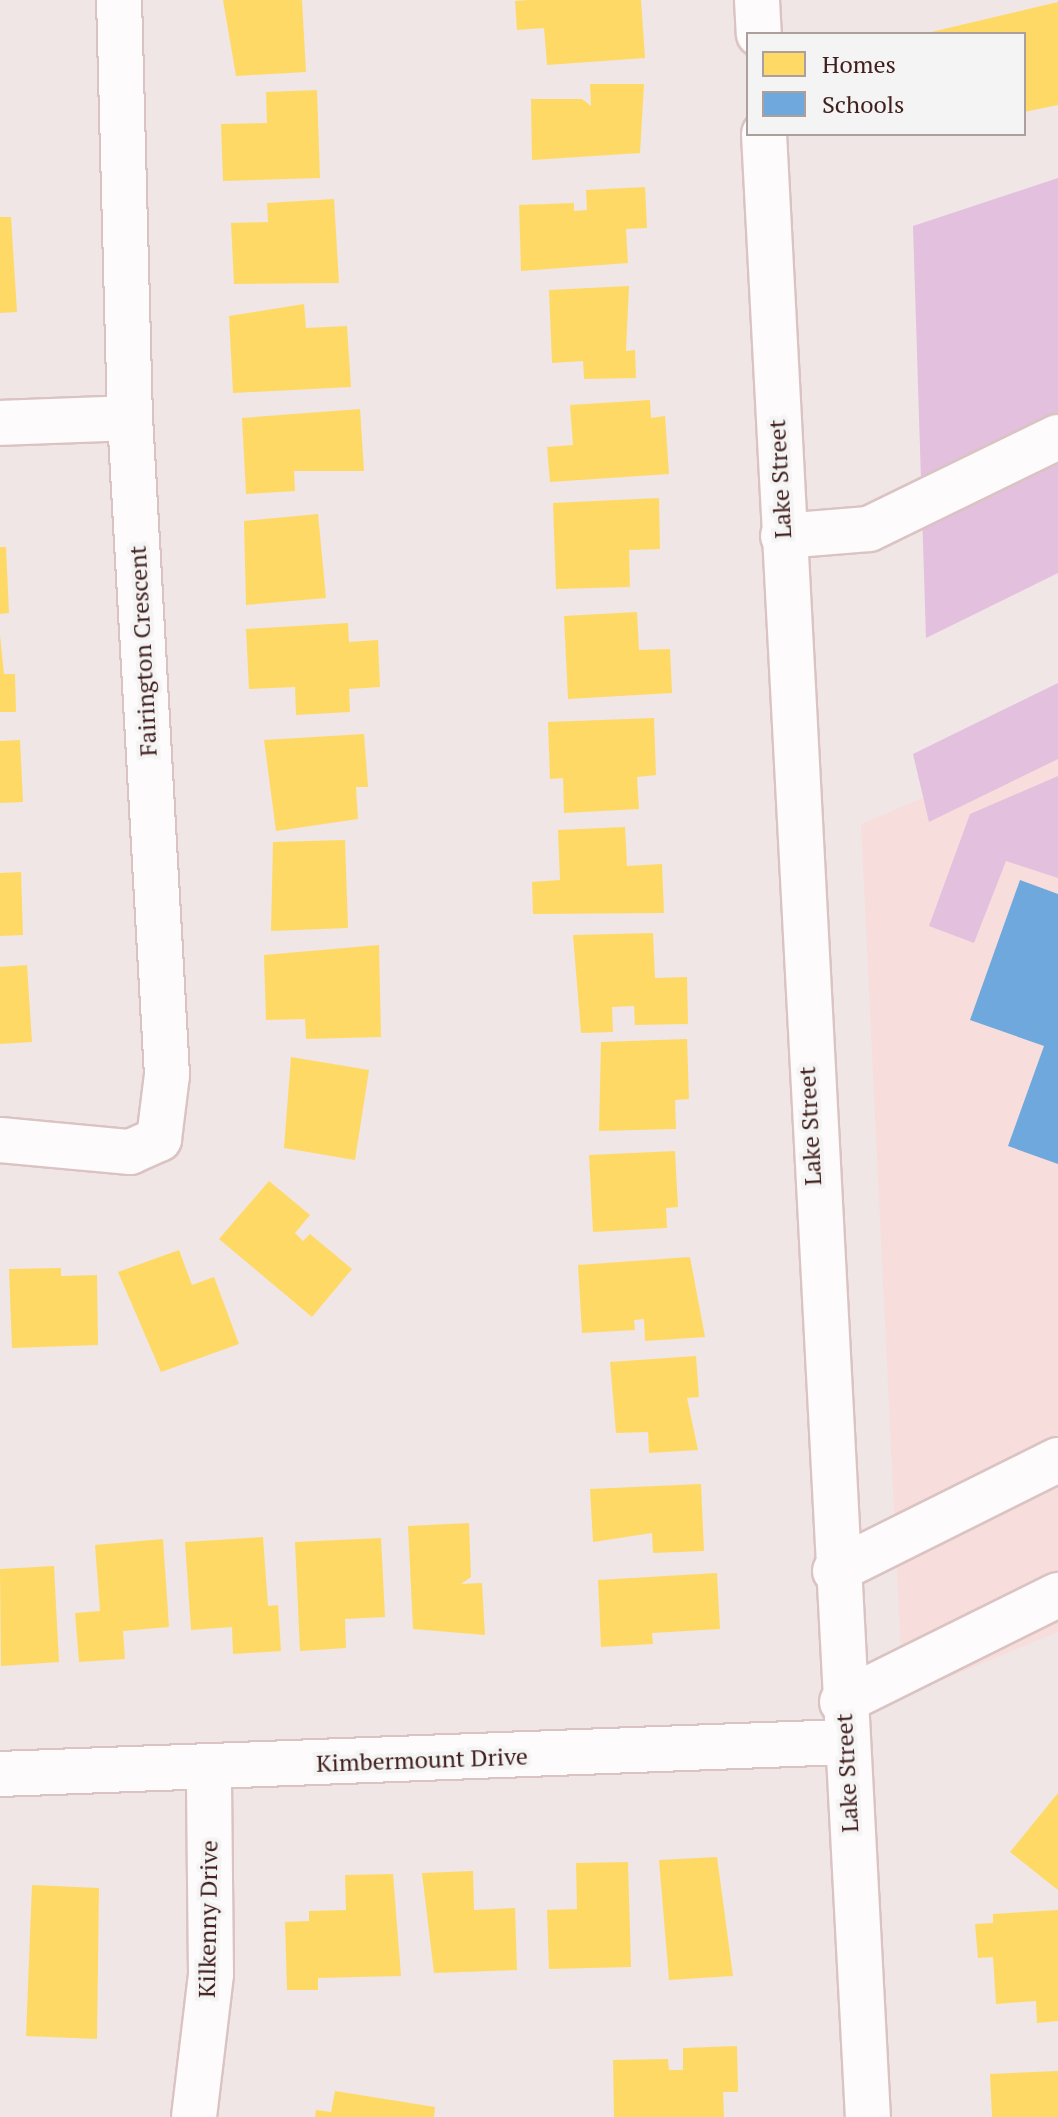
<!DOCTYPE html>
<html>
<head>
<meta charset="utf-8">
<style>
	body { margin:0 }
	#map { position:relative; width:1058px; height:2117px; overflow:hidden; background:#f0e6e5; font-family:"PT Serif",serif }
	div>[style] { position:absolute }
	.built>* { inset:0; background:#f7dddb }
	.green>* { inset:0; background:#e2c0de }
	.homes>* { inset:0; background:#ffd966 }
	.schools>* { inset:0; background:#6fa8dc }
	.roads { filter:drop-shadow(2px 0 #dac3c2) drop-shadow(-2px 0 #dac3c2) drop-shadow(0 2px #dac3c2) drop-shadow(0 -2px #dac3c2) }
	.minor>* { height:44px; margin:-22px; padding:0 22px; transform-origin:22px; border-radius:22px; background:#fdfbfb }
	span { translate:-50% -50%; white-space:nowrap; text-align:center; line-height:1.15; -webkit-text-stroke:8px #f4f4f4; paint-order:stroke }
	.street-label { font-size:24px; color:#401f1d }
	.legend { position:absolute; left:746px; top:32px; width:280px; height:104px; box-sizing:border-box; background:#f4f4f4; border:2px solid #ac9f9e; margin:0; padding:10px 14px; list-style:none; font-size:24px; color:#401f1d }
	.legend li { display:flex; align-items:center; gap:16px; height:40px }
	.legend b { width:40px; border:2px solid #ac9f9e }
</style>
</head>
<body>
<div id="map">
	<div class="built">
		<i style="clip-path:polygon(1058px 742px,1058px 1632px,903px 1696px,861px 824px)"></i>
	</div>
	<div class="green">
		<i style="clip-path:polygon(1058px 178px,1058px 573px,926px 638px,913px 226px)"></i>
		<i style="clip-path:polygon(1058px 683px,1058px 759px,929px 822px,913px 754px)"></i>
		<i style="clip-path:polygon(1058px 776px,1058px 878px,1006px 861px,974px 943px,929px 926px,970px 814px)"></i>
	</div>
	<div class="homes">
		<i style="clip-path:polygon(223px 0,302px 0,306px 72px,236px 76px)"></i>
		<i style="clip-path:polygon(528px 0,641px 0,645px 58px,547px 65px,544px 28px,517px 30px,515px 1px)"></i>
		<i style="clip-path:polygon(1058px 2px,1058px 105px,1024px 112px,1024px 34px,923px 34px)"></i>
		<i style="clip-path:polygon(590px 84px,644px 84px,640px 153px,532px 160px,531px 99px,582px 99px,591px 106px)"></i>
		<i style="clip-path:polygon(317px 90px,320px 178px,223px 181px,221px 124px,267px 123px,266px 92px)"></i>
		<i style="clip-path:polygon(645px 187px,647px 228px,626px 229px,628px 263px,521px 271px,519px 205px,574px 203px,574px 211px,587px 210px,586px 190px)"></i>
		<i style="clip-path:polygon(334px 199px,339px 283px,234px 284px,231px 223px,268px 222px,267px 203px)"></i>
		<i style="clip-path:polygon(0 217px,11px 217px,17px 312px,0 313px)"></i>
		<i style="clip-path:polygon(629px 286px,626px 351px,635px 350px,636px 378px,584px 379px,583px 361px,552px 363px,549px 290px)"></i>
		<i style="clip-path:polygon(304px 304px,306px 328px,347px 326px,351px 387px,233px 393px,229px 316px)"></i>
		<i style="clip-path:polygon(650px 400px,651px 418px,665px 416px,669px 474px,550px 482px,547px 447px,573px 445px,570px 405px)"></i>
		<i style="clip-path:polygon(360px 409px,364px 471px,294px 471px,295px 491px,246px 494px,242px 418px)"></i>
		<i style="clip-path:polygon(659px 498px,660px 549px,629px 550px,630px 587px,556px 589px,553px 503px)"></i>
		<i style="clip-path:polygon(318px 514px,326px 598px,246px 605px,244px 521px)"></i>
		<i style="clip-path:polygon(0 547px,6px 547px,9px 613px,0 614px)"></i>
		<i style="clip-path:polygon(637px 612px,639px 650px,670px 649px,672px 693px,568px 699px,564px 616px)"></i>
		<i style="clip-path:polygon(348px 623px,349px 642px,378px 640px,380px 687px,349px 689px,350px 712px,296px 715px,295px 687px,249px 689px,246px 629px)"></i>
		<i style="clip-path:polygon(0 635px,4px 674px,15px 674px,16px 712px,0 712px)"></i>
		<i style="clip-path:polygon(654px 718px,656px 775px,637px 777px,639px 809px,564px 813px,563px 778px,550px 779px,548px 722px)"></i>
		<i style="clip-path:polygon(364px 734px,368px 787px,356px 787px,358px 819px,276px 831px,264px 740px)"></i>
		<i style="clip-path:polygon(20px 740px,23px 802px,0 803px,0 741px)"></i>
		<i style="clip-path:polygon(625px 827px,627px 866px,662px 864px,664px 913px,533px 914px,532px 882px,560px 880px,558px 830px)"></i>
		<i style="clip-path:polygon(345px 840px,348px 928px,271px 931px,273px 842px)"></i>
		<i style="clip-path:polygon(21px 872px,23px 935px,0 936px,0 873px)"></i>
		<i style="clip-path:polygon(653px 933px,655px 978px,687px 977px,688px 1024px,635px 1025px,634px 1006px,612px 1007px,613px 1032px,581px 1033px,573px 935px)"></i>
		<i style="clip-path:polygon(379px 945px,381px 1037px,306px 1039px,305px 1019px,266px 1020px,264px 955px)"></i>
		<i style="clip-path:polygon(27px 965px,32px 1042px,0 1044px,0 967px)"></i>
		<i style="clip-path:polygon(687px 1039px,689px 1099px,675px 1100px,676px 1129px,599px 1131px,601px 1042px)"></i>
		<i style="clip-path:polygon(291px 1057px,369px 1070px,355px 1160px,284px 1148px)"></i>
		<i style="clip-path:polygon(675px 1151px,678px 1207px,666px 1208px,667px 1228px,593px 1232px,589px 1155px)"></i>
		<i style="clip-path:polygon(269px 1181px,310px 1215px,295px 1233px,303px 1241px,310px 1234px,352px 1269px,312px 1317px,219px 1239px)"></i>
		<i style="clip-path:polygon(179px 1250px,192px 1285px,214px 1277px,239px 1344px,161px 1372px,118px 1272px)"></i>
		<i style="clip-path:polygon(690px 1257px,705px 1337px,645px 1341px,644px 1319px,634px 1320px,635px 1330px,582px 1333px,578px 1265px)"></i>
		<i style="clip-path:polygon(61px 1268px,61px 1276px,97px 1275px,98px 1345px,12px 1348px,9px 1269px)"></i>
		<i style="clip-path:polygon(696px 1356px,699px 1397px,687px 1398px,698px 1450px,649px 1453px,648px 1432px,616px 1433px,610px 1362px)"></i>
		<i style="clip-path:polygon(701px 1484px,704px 1551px,653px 1553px,652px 1533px,593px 1542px,590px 1489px)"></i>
		<i style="clip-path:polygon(469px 1523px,471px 1577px,461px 1584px,482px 1583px,485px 1635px,413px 1629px,408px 1526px)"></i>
		<i style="clip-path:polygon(263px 1537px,268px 1606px,278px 1605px,281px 1651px,233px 1654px,232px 1627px,191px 1630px,185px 1542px)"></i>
		<i style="clip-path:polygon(381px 1538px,385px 1617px,345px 1619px,346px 1648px,300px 1651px,295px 1542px)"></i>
		<i style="clip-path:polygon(163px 1539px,169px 1627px,123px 1631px,125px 1659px,79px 1662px,75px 1613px,100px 1611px,95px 1545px)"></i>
		<i style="clip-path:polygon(54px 1566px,59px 1662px,1px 1666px,0 1569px)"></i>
		<i style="clip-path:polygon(717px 1573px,720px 1629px,652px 1633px,653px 1644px,601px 1647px,598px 1580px)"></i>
		<i style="clip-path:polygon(1058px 1793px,1058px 1890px,1010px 1852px)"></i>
		<i style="clip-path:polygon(717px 1857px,733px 1976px,669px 1980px,659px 1860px)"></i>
		<i style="clip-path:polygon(628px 1862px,631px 1967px,549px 1969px,547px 1910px,577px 1909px,576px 1863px)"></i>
		<i style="clip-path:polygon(473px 1871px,474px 1910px,515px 1908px,517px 1970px,434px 1973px,422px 1873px)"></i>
		<i style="clip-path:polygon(393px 1874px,401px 1976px,318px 1978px,318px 1990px,287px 1990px,285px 1922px,309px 1921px,309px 1911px,346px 1910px,345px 1875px)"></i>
		<i style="clip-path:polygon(32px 1885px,99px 1888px,97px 2039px,26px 2036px)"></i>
		<i style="clip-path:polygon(1058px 1910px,1058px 2021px,1037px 2023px,1036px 2001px,996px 2004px,993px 1957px,978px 1958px,975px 1924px,993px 1923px,993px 1914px)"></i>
		<i style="clip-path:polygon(737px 2046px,738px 2092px,723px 2092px,724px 2117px,614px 2117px,613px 2060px,668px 2059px,669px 2070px,683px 2070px,683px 2048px)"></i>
		<i style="clip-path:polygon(1058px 2071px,1058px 2117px,992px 2117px,990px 2074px)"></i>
		<i style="clip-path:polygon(335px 2091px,435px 2107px,434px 2117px,315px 2117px,316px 2110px,331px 2112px)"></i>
	</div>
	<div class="schools">
		<i style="clip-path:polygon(1020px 880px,1058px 894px,1058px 1164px,1008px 1146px,1044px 1046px,970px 1020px)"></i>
	</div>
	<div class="roads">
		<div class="minor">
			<i style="left:757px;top:0;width:34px;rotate:87deg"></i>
			<i style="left:764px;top:134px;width:1986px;rotate:87deg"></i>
			<i style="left:0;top:423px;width:130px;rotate:-2.2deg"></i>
			<i style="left:783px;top:536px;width:86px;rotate:-4.7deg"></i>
			<i style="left:869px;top:529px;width:210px;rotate:-26deg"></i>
			<i style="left:0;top:1140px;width:131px;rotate:5.3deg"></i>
			<i style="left:130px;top:1152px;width:32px;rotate:-24deg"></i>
			<i style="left:159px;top:1139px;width:64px;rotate:-82.9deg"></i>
			<i style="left:167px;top:1075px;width:658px;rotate:-93.22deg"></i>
			<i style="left:130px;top:418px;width:418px;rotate:-91.5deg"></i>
			<i style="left:835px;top:1571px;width:249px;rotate:-26.5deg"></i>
			<i style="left:842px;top:1702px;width:241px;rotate:-26.4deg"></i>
			<i style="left:0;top:1774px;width:845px;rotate:-2.17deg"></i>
			<i style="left:194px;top:2117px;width:144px;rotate:-83.2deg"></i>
			<i style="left:211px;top:1974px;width:205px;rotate:-90.6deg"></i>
		</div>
	</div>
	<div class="street-label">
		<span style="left:780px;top:479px;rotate:-93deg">Lake Street</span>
		<span style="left:143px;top:651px;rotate:-93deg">Fairington Crescent</span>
		<span style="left:810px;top:1126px;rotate:-93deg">Lake Street</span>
		<span style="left:422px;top:1760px;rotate:-2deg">Kimbermount Drive</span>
		<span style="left:847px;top:1773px;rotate:-93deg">Lake Street</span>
		<span style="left:208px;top:1919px;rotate:-89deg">Kilkenny Drive</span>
	</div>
	<ul class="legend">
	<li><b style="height:22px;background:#ffd966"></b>Homes</li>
	<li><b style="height:22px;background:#6fa8dc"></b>Schools</li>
	</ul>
</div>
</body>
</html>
